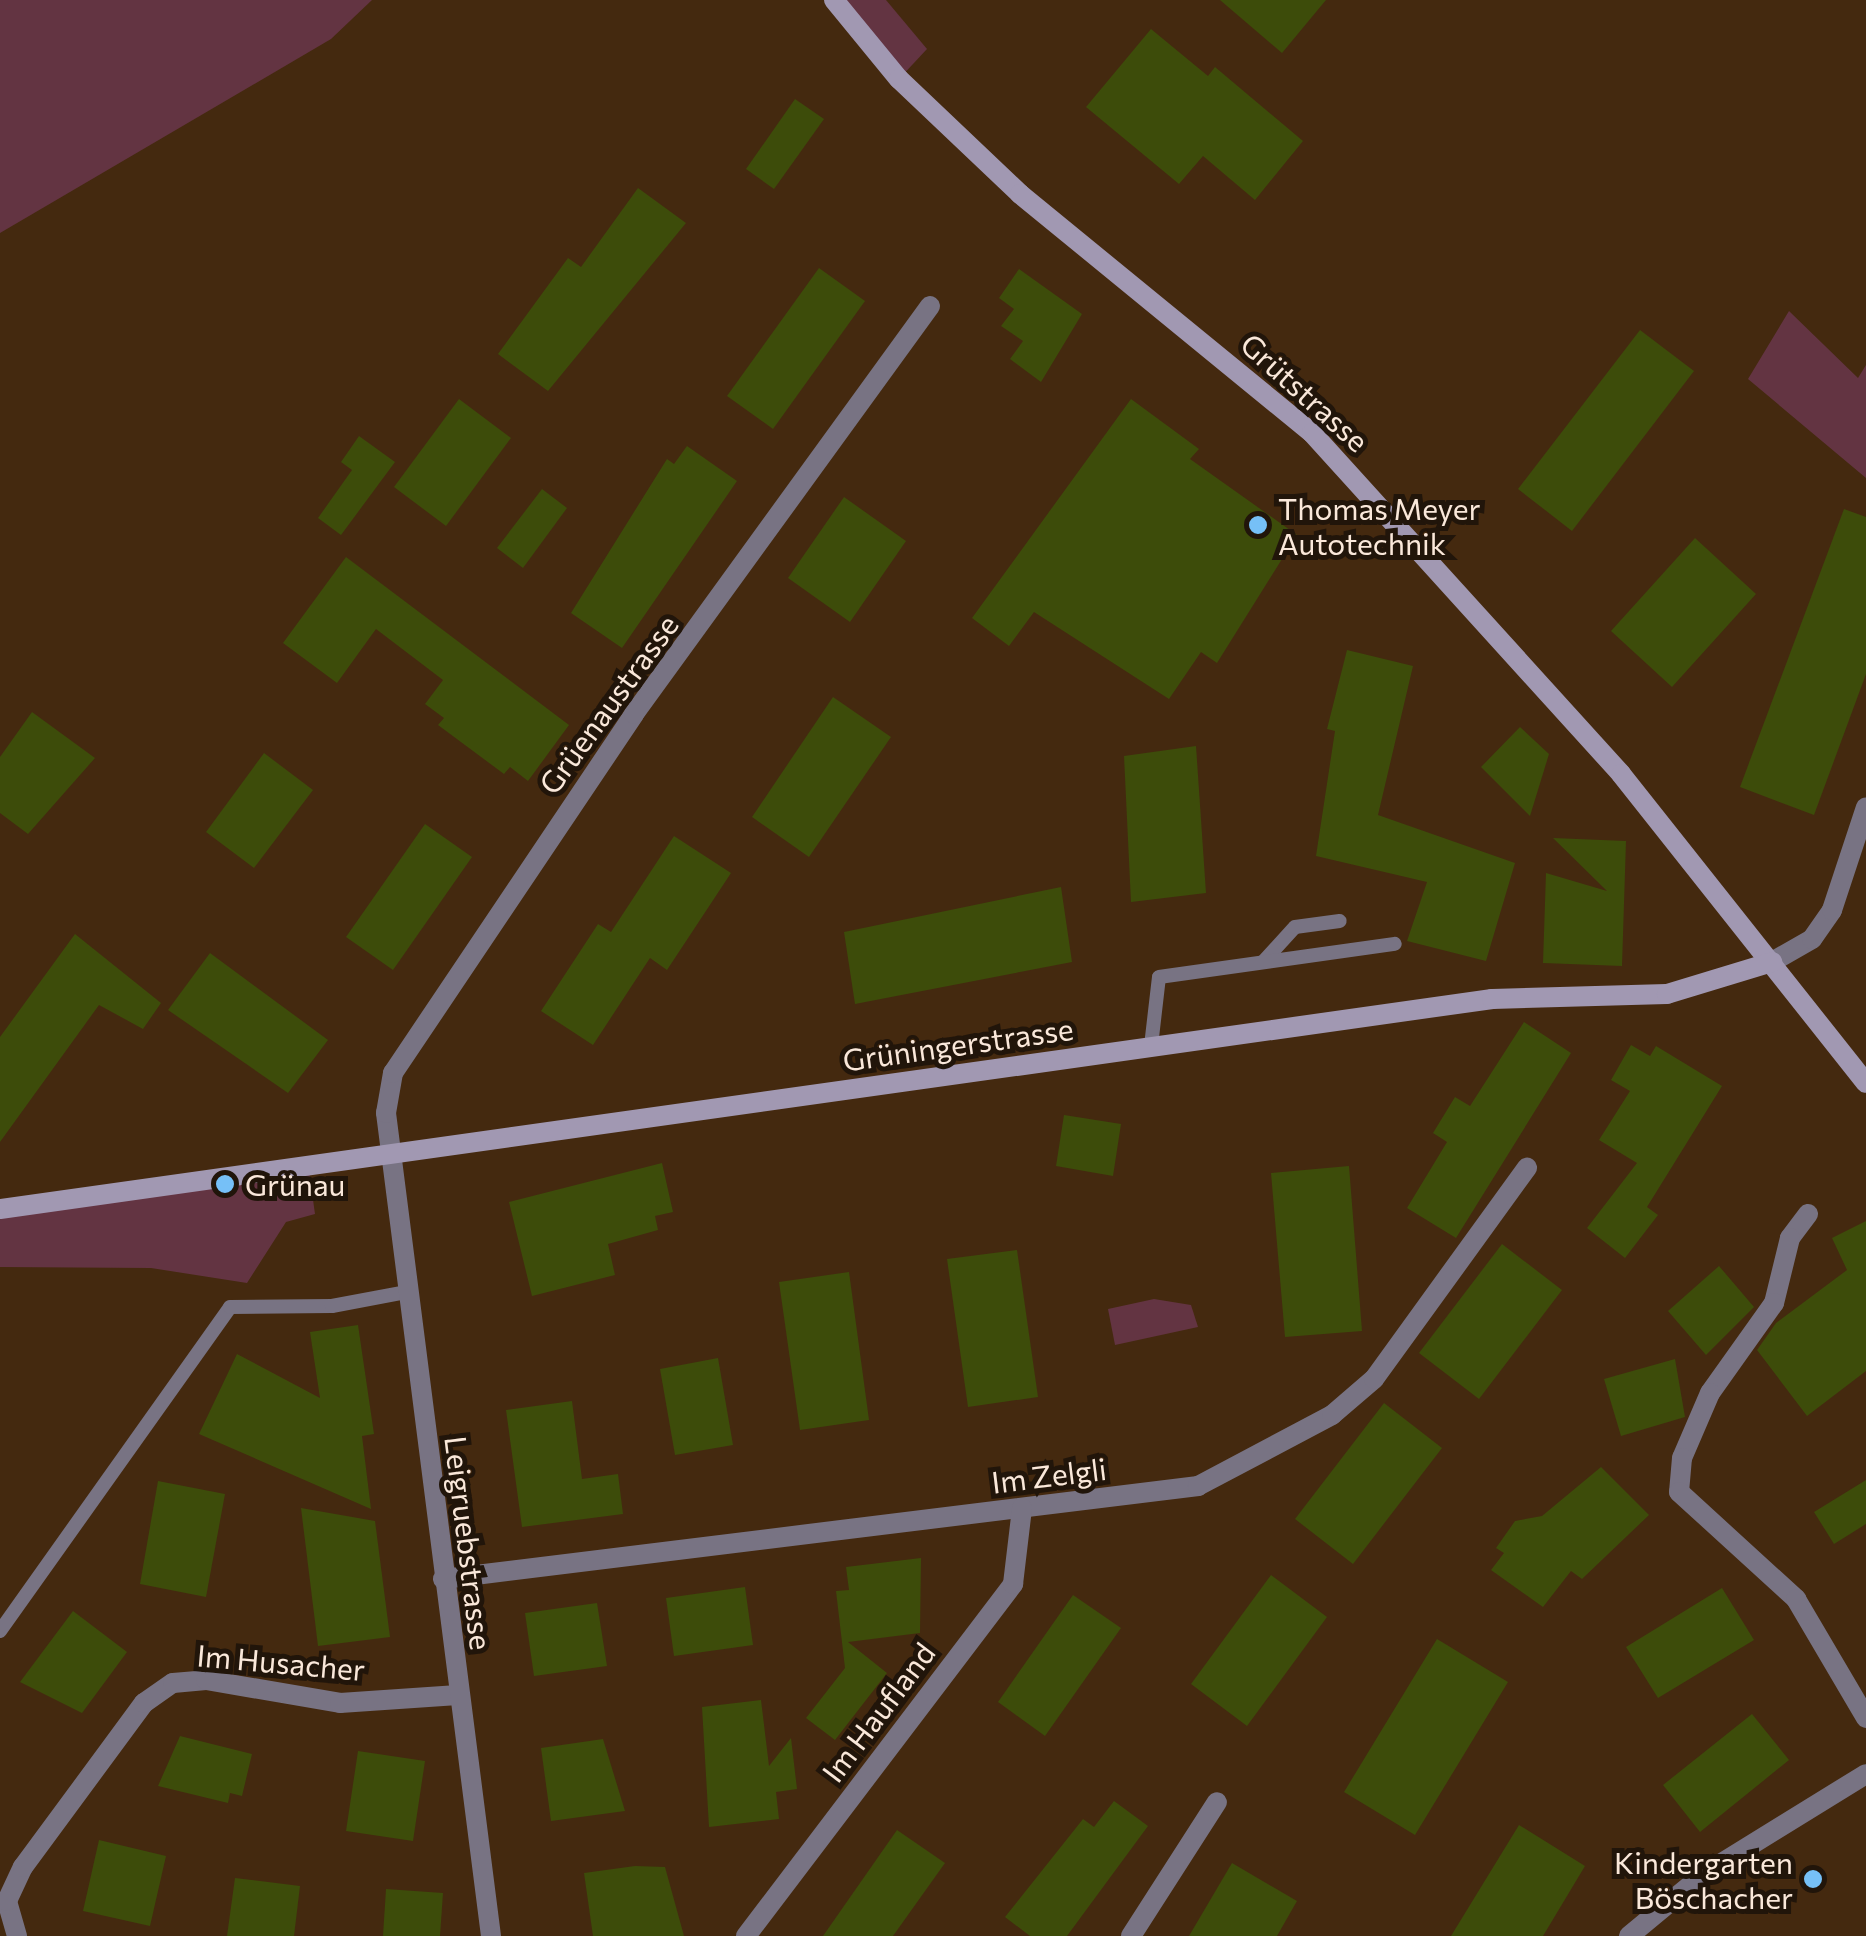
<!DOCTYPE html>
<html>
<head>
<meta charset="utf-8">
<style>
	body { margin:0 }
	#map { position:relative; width:1866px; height:1936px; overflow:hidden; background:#44290f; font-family:Commissioner,sans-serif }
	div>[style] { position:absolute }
	.green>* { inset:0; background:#633442 }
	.building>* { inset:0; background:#3d4c0a }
	.service>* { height:14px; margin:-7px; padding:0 7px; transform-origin:7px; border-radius:7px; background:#787383 }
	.minor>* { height:20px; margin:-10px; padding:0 10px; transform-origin:10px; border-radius:10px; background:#787383 }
	.secondary>* { height:20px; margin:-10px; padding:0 10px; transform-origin:10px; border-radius:10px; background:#a198b2 }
	.dots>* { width:28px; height:28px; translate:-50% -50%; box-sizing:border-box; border:5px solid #21150a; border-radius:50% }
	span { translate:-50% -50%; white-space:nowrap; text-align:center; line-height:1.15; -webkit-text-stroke:10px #21150a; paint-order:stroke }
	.street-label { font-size:30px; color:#fae8da }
	.poi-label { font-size:30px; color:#fae8da }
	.left { translate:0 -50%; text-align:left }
	.right { translate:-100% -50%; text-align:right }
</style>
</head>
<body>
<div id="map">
	<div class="green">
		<i style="clip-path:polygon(0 0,372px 0,331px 39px,0 233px)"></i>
		<i style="clip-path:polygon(834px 0,886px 0,927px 49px,899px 79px)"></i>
		<i style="clip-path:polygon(1789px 311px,1858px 378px,1866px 365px,1866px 478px,1748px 379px)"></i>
		<i style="clip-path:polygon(309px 1171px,315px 1214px,286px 1222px,247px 1283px,151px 1268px,0 1267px,0 1213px)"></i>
		<i style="clip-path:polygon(1154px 1299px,1191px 1305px,1198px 1327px,1115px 1345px,1108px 1309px)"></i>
	</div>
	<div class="building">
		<i style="clip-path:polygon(1220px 0,1326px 0,1282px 53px)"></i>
		<i style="clip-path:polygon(1151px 29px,1208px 76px,1215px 67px,1303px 141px,1255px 200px,1203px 156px,1179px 184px,1086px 107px)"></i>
		<i style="clip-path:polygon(795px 99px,824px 119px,774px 189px,746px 169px)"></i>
		<i style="clip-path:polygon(638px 188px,686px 223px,548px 391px,498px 354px,568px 258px,581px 267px)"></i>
		<i style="clip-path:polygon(819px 268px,865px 301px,773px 429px,727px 396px)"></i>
		<i style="clip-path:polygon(1019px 269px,1082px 314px,1041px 382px,1010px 359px,1023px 341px,1001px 326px,1014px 309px,999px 298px)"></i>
		<i style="clip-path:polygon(1640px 330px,1694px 371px,1572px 531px,1518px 489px)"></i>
		<i style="clip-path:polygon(459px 399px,511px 438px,446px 526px,394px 487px)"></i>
		<i style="clip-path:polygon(1131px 399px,1199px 449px,1190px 459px,1297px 535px,1217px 663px,1201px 652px,1169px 699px,1034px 612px,1009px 646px,972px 618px)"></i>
		<i style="clip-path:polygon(359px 436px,395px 462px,341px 535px,318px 518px,352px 470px,341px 462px)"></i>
		<i style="clip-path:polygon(687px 446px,737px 481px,622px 648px,571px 613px,667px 459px,674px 464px)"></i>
		<i style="clip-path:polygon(542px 489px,567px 508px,523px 568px,497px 548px)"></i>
		<i style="clip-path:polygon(844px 497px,906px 541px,850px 622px,788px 578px)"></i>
		<i style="clip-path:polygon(1844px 509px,1866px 517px,1866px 674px,1814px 815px,1740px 787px)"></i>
		<i style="clip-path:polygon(1695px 538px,1756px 594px,1672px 687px,1611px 631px)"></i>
		<i style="clip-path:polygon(346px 557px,569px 725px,528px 781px,510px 767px,504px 774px,438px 725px,444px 718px,425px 704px,443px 680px,376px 629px,337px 683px,283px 643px)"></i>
		<i style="clip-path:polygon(1347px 650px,1413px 666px,1378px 815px,1515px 863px,1486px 961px,1407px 941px,1427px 882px,1316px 856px,1335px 731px,1327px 729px)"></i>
		<i style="clip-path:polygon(833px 697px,891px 737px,809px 857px,752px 817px)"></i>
		<i style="clip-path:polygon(32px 712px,95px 758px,28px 834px,0 813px,0 757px)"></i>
		<i style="clip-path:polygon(1520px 727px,1549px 754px,1530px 816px,1481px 767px)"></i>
		<i style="clip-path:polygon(1196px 746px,1206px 893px,1131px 902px,1124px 756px)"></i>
		<i style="clip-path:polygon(264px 753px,313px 790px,254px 868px,206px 832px)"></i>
		<i style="clip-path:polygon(425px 824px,472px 857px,393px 970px,346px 937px)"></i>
		<i style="clip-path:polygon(674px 836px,731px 873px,667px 970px,650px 958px,593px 1045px,541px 1011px,598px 924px,611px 932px)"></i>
		<i style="clip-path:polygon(1553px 838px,1626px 841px,1622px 966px,1543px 963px,1546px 873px,1607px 891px)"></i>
		<i style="clip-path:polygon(1061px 887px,1072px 962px,855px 1004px,844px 932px)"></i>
		<i style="clip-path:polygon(75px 934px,161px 1003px,143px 1029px,99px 1005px,0 1142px,0 1037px)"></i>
		<i style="clip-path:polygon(210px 953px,328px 1040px,288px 1093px,168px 1010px)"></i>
		<i style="clip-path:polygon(1524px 1022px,1571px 1053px,1456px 1238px,1407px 1208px,1447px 1142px,1433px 1133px,1455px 1097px,1470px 1106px)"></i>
		<i style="clip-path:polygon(1631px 1045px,1650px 1056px,1656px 1046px,1722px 1086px,1647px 1207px,1658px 1215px,1625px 1258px,1587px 1228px,1637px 1163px,1599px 1140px,1630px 1091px,1611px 1080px)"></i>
		<i style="clip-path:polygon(1064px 1115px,1121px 1124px,1113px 1176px,1056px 1166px)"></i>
		<i style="clip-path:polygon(662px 1163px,673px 1212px,655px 1216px,658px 1230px,608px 1244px,615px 1275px,532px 1296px,509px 1202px)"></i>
		<i style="clip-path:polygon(1349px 1166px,1362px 1331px,1285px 1337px,1271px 1173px)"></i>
		<i style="clip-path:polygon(1866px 1221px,1866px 1371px,1807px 1416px,1757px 1350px,1776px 1323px,1847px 1270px,1832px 1238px)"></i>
		<i style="clip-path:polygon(1502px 1244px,1562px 1290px,1479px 1399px,1419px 1353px)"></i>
		<i style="clip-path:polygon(1017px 1250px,1038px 1397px,968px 1407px,947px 1259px)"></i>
		<i style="clip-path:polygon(1719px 1266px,1754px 1307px,1706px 1355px,1668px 1311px)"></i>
		<i style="clip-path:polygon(849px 1272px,869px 1420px,800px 1430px,779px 1282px)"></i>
		<i style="clip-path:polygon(358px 1325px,374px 1434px,362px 1436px,371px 1509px,199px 1434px,237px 1354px,320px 1398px,310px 1332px)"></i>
		<i style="clip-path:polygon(718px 1358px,733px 1445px,675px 1455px,660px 1369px)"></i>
		<i style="clip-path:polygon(1675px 1359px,1685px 1417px,1621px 1436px,1604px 1379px)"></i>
		<i style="clip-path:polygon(572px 1401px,582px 1479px,618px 1474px,623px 1514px,522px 1527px,506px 1410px)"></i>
		<i style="clip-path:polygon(1384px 1403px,1442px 1448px,1353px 1564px,1295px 1519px)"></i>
		<i style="clip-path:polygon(1601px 1467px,1649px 1515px,1582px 1579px,1571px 1571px,1543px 1607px,1491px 1570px,1504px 1553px,1496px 1548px,1515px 1521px,1542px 1516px)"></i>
		<i style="clip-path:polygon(1866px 1480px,1866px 1524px,1834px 1544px,1814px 1512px)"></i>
		<i style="clip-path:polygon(158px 1481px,225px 1494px,206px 1597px,140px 1584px)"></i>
		<i style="clip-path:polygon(301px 1508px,375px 1521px,390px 1637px,318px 1646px)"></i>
		<i style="clip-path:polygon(921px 1558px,920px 1633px,848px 1642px,887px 1673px,835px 1740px,806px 1718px,845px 1668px,836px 1591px,849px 1590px,846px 1567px)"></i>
		<i style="clip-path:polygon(1271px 1575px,1327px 1617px,1247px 1726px,1191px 1684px)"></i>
		<i style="clip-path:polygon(745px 1587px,753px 1645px,674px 1656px,666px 1598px)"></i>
		<i style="clip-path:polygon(1722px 1588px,1754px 1640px,1658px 1698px,1626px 1647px)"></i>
		<i style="clip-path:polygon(1073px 1595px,1121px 1628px,1045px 1736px,998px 1702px)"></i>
		<i style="clip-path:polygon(597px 1603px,607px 1666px,534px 1676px,525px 1613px)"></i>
		<i style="clip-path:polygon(73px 1611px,127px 1652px,82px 1713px,20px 1682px)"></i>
		<i style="clip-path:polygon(1437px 1639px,1508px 1682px,1415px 1835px,1344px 1792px)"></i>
		<i style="clip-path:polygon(761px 1700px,769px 1766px,791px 1738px,797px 1789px,776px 1792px,779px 1819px,709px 1827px,702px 1707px)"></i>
		<i style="clip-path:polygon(1752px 1714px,1789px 1760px,1700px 1832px,1663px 1785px)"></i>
		<i style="clip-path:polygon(180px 1736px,252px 1754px,242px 1796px,230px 1793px,228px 1803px,158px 1786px)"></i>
		<i style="clip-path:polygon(603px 1739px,625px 1811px,551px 1821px,541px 1748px)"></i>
		<i style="clip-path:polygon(358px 1751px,425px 1761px,413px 1841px,346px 1831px)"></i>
		<i style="clip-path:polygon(1114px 1801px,1148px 1826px,1067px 1936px,1030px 1936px,1005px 1917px,1083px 1819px,1094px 1827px)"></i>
		<i style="clip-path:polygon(1519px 1825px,1585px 1866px,1543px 1936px,1451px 1936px)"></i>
		<i style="clip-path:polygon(897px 1830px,945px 1863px,893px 1936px,823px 1936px)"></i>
		<i style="clip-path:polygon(99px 1840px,166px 1856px,150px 1926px,83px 1911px)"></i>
		<i style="clip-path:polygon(1232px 1863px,1297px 1901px,1277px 1936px,1189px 1936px)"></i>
		<i style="clip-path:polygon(635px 1866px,665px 1867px,684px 1936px,593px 1936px,584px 1873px)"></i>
		<i style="clip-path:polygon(235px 1878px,300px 1886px,294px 1936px,227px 1936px)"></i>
		<i style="clip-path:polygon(386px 1889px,443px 1893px,440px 1936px,383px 1936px)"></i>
	</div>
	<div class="service">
		<i style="left:1263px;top:962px;width:47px;rotate:-47.6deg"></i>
		<i style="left:1295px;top:927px;width:45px;rotate:-7.6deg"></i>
		<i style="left:1151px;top:1046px;width:69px;rotate:-83.4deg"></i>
		<i style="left:1159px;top:977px;width:238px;rotate:-8deg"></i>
		<i style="left:0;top:1631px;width:397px;rotate:-54.6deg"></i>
		<i style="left:230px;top:1307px;width:102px;rotate:-0.6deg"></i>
		<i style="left:332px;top:1306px;width:75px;rotate:-10.7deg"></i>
	</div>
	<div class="minor">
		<i style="left:1772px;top:962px;width:46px;rotate:-29.9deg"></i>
		<i style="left:1812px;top:939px;width:35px;rotate:-55deg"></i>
		<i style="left:1832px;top:910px;width:108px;rotate:-71.7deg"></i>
		<i style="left:1808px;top:1214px;width:30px;rotate:127deg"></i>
		<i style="left:1790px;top:1238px;width:67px;rotate:103.8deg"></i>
		<i style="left:1774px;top:1303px;width:110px;rotate:125.4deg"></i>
		<i style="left:1710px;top:1393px;width:71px;rotate:113.3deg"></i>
		<i style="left:1682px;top:1458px;width:34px;rotate:95deg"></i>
		<i style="left:1679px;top:1492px;width:159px;rotate:42.4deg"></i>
		<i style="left:1796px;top:1599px;width:138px;rotate:59.5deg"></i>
		<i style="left:443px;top:1579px;width:761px;rotate:-7.02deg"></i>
		<i style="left:1198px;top:1486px;width:152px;rotate:-27.9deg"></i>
		<i style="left:1332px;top:1415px;width:55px;rotate:-40.6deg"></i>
		<i style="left:1374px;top:1379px;width:261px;rotate:-54.1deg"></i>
		<i style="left:17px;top:1936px;width:36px;rotate:-106deg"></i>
		<i style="left:7px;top:1901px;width:38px;rotate:-65deg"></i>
		<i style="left:23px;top:1867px;width:204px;rotate:-53.6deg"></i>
		<i style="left:144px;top:1703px;width:35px;rotate:-35deg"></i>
		<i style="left:173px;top:1683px;width:33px;rotate:-5deg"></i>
		<i style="left:206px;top:1680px;width:136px;rotate:9.7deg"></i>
		<i style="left:340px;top:1703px;width:118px;rotate:-3.9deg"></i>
		<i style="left:491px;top:1936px;width:830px;rotate:-97.27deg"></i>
		<i style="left:386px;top:1113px;width:41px;rotate:-80.1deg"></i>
		<i style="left:393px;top:1073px;width:432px;rotate:-56.1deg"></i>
		<i style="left:634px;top:714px;width:504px;rotate:-54.04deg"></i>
		<i style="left:746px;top:1936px;width:442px;rotate:-52.8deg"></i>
		<i style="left:1013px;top:1584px;width:76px;rotate:-83.2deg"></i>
		<i style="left:1131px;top:1936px;width:159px;rotate:-57.3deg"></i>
		<i style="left:1629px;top:1936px;width:97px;rotate:-39.6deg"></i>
		<i style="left:1704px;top:1874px;width:190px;rotate:-31.7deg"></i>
	</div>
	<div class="secondary">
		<i style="left:834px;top:0;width:102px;rotate:50.6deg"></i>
		<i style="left:899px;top:79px;width:167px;rotate:43.5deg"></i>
		<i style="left:1020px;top:194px;width:377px;rotate:39.3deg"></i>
		<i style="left:1312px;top:433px;width:460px;rotate:47.8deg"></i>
		<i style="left:1621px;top:774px;width:394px;rotate:51.6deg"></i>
		<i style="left:0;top:1209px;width:1507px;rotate:-8.01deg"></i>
		<i style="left:1492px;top:999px;width:175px;rotate:-1.6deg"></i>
		<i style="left:1667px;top:994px;width:110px;rotate:-16.9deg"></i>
	</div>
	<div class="dots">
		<i style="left:1258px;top:525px;background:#76c0f7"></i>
		<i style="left:225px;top:1184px;background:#76c0f7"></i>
		<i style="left:1813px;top:1879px;background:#76c0f7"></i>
	</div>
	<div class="street-label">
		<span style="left:1305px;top:392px;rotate:42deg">Grütstrasse</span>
		<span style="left:608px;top:704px;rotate:-54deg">Grüenaustrasse</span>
		<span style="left:958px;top:1044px;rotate:-8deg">Grüningerstrasse</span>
		<span style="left:1049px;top:1475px;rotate:-7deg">Im Zelgli</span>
		<span style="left:469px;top:1543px;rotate:83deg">Leigruebstrasse</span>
		<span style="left:281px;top:1662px;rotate:5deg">Im Husacher</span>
		<span style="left:878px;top:1712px;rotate:-53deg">Im Haufland</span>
	</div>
	<div class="poi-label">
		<span class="left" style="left:1278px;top:525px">Thomas Meyer<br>Autotechnik</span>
		<span class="left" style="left:245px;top:1184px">Grünau</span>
		<span class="right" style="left:1793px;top:1879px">Kindergarten<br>Böschacher</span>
	</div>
</div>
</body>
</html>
